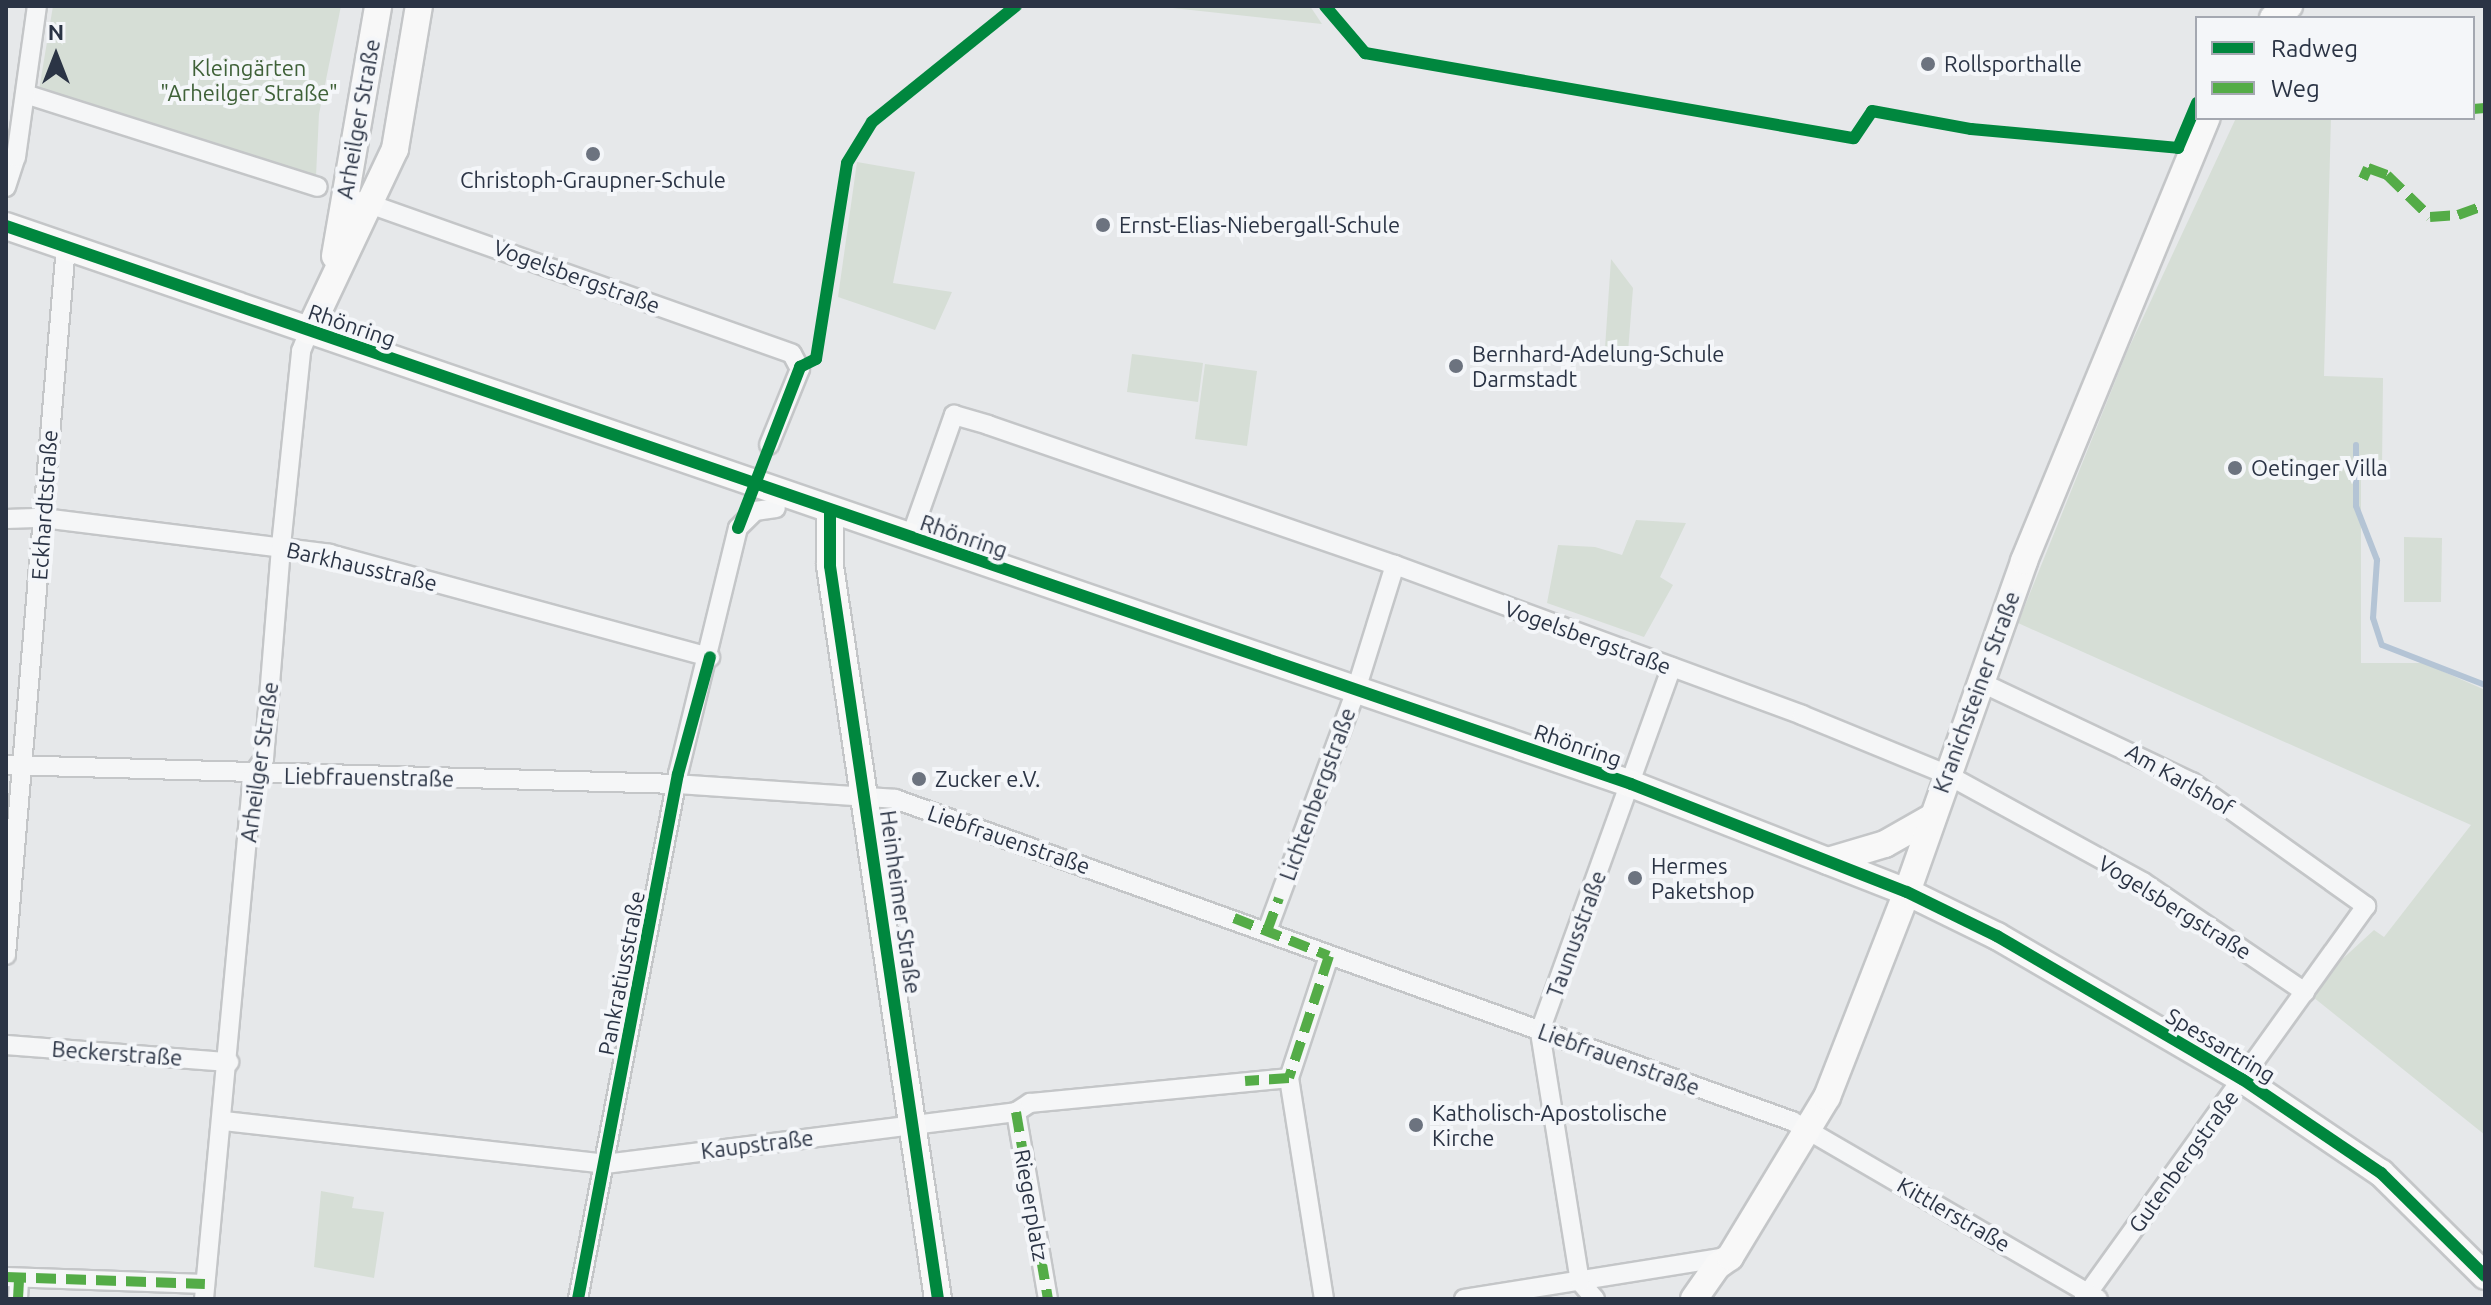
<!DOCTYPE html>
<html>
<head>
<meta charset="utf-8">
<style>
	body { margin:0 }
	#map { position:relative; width:2491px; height:1305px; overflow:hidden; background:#e6e8ea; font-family:Ubuntu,sans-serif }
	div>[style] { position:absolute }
	.green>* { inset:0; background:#d6ded6 }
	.stream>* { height:6px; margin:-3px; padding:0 3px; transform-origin:3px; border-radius:3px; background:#b4c4d5 }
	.roads { filter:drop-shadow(2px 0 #c4c6c8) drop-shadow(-2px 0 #c4c6c8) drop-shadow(0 2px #c4c6c8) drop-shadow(0 -2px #c4c6c8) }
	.street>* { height:18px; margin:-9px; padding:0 9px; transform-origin:9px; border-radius:9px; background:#f5f6f7 }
	.secondary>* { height:26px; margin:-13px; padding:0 13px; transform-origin:13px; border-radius:13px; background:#f8f8f8 }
	.quiet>* { height:10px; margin-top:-5px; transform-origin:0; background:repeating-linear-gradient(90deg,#54ac47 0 20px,transparent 0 30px) }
	.cycleway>* { height:12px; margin:-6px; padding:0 6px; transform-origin:6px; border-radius:6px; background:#00873e }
	.dots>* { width:22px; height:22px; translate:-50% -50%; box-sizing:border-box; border:4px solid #f4f6f9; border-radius:50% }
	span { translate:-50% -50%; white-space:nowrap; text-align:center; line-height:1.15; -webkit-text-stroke:8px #f4f6f9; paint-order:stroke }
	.poi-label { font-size:22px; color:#2b3445 }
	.left { translate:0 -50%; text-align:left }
	.park-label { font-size:22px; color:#3f6138 }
	.street-label { font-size:22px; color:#2b3445 }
	.frame { position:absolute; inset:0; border:8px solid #2b3445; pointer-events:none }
	.legend { position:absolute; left:2195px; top:16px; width:280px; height:104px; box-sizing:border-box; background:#f4f6f9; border:2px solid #a4a8b1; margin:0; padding:10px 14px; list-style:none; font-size:24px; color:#2b3445 }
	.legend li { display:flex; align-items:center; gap:16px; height:40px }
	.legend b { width:40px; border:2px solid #a4a8b1 }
	.north { position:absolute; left:16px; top:16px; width:80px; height:80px; -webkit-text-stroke:6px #f4f6f9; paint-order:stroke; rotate:0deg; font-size:22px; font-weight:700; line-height:32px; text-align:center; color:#2b3445 }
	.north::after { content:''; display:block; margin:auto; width:28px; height:36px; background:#2b3445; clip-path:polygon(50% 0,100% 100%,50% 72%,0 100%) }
</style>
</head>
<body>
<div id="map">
	<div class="green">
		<i style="clip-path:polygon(53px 6px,341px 6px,319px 114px,316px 176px,39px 90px)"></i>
		<i style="clip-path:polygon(1154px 6px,1310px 6px,1322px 24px)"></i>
		<i style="clip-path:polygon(2236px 118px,2331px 118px,2324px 376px,2383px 378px,2382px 468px,2361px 468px,2361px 663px,2424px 663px,2485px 690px,2485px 1135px,2313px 997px,2338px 963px,2374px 930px,2384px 937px,2471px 825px,2018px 623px,2127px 352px)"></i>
		<i style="clip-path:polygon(857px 162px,915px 172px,893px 283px,952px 292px,935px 330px,838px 297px)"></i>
		<i style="clip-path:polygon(1611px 259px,1633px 288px,1627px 365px,1604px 363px)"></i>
		<i style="clip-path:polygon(1132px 354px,1203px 363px,1198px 402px,1127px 392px)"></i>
		<i style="clip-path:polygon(1205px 364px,1257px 371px,1247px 446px,1195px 439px)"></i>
		<i style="clip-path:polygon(1636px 520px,1686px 523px,1660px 577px,1673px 585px,1644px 637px,1547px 603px,1558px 545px,1595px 547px,1622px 555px)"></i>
		<i style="clip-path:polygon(2404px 537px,2442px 538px,2441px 602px,2404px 602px)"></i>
		<i style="clip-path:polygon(321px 1191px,354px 1197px,352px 1208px,384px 1212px,374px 1278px,314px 1267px)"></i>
	</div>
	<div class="stream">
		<i style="left:2356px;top:445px;width:61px;rotate:90deg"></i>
		<i style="left:2356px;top:506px;width:58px;rotate:68.7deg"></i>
		<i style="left:2377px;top:560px;width:58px;rotate:93.9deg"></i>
		<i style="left:2373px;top:618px;width:28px;rotate:72deg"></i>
		<i style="left:2382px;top:645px;width:110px;rotate:21.2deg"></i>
	</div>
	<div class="roads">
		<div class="street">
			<i style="left:25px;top:94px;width:307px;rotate:17.6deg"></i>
			<i style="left:6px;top:187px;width:32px;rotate:-72deg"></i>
			<i style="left:16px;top:157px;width:152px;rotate:-82.1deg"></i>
			<i style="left:361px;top:201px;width:457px;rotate:19.5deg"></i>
			<i style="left:792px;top:354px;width:17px;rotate:62deg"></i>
			<i style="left:800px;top:369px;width:82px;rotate:112.2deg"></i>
			<i style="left:6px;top:519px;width:37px;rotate:-2deg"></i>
			<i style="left:43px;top:518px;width:289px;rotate:7.1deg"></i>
			<i style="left:330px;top:554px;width:394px;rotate:15.2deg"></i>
			<i style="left:910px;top:539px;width:132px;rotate:-70.5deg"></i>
			<i style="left:954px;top:415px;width:35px;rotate:16deg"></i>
			<i style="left:988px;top:425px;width:430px;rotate:19deg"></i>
			<i style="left:1395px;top:565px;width:434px;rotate:20.2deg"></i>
			<i style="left:1802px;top:715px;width:156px;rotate:22.3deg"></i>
			<i style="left:1946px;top:774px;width:225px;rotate:28.7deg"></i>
			<i style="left:2143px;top:882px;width:196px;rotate:34.2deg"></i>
			<i style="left:1978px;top:681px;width:237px;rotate:25.3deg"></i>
			<i style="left:2192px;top:782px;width:214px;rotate:35.5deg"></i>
			<i style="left:2366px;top:906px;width:484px;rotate:125.7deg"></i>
			<i style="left:6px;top:765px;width:670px;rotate:1.62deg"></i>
			<i style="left:676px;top:784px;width:220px;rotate:3.9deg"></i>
			<i style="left:895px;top:799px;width:953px;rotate:19.75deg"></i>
			<i style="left:1792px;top:1121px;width:354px;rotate:30.2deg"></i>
			<i style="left:1267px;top:931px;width:257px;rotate:-69.7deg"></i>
			<i style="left:1356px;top:690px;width:131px;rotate:-72.7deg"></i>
			<i style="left:6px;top:955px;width:712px;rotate:-85.16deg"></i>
			<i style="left:6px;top:1045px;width:224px;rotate:4.4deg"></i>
			<i style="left:1016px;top:1112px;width:190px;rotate:80.3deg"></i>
			<i style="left:224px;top:1121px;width:383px;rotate:6.4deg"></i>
			<i style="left:605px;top:1164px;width:414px;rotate:-7.2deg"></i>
			<i style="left:1016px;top:1112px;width:17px;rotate:-33deg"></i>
			<i style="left:1030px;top:1103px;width:260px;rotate:-5.5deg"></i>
			<i style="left:6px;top:1277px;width:199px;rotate:2deg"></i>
			<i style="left:18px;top:1299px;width:21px;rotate:-87deg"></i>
			<i style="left:204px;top:1299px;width:527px;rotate:-84.67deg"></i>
			<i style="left:253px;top:774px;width:19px;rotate:-54deg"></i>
			<i style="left:264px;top:759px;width:214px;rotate:-85.4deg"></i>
			<i style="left:281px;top:546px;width:196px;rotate:-84.1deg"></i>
			<i style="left:301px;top:351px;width:22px;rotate:-68deg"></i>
			<i style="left:578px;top:1299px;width:534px;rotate:-79.22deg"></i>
			<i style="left:678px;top:774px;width:253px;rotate:-76.3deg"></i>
			<i style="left:738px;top:528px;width:24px;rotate:-45deg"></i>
			<i style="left:755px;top:511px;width:21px;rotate:-8deg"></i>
			<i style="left:1324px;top:1299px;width:224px;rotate:-99deg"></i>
			<i style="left:1289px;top:1078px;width:128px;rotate:-71.8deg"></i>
			<i style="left:1464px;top:1299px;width:265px;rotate:-9.1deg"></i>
			<i style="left:1595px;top:1299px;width:23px;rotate:-131deg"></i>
			<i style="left:1580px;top:1282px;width:254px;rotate:-99.1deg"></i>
			<i style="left:1540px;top:1031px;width:387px;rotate:-70.1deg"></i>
		</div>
		<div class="secondary">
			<i style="left:2273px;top:18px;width:20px;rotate:-37deg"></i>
			<i style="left:6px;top:226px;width:1718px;rotate:18.95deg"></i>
			<i style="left:1631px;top:784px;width:296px;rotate:21.4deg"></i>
			<i style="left:1907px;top:892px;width:100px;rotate:26.1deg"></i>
			<i style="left:1997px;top:936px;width:284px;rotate:30.3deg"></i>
			<i style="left:2242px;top:1079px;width:168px;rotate:34.1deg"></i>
			<i style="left:2381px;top:1173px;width:146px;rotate:44.7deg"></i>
			<i style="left:335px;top:256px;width:254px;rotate:-80.2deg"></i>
			<i style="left:309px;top:331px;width:201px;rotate:-64.7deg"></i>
			<i style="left:395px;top:149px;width:145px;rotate:-80.5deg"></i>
			<i style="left:830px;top:511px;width:55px;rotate:90deg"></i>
			<i style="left:830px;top:566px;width:741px;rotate:81.62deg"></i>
			<i style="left:1828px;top:861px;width:59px;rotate:-16.6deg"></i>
			<i style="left:1885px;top:844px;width:53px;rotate:-29.5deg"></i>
			<i style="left:1694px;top:1299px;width:40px;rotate:-55.1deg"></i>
			<i style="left:1717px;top:1266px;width:16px;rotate:-35deg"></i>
			<i style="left:1730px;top:1257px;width:187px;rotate:-58.8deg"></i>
			<i style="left:1827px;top:1097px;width:220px;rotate:-68.7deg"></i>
			<i style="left:1907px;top:892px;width:351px;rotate:-70.5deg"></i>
			<i style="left:2024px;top:561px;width:479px;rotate:-67.6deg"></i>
		</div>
	</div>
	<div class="quiet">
		<i style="left:2473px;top:109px;width:12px;rotate:-5deg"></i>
		<i style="left:2363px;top:179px;width:12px;rotate:-66deg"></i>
		<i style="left:2368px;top:168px;width:20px;rotate:20deg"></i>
		<i style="left:2387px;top:175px;width:60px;rotate:44.3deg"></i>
		<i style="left:2430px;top:217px;width:28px;rotate:-4deg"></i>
		<i style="left:2458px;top:215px;width:29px;rotate:-20deg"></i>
		<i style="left:1234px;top:918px;width:102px;rotate:21.8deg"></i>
		<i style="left:1329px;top:956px;width:128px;rotate:108.2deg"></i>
		<i style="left:1289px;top:1078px;width:44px;rotate:176.1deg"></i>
		<i style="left:1267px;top:931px;width:35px;rotate:-70deg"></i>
		<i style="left:1016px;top:1112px;width:190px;rotate:80.3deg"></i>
		<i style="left:6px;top:1277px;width:199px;rotate:2deg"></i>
		<i style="left:18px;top:1299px;width:21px;rotate:-87deg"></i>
	</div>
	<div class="cycleway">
		<i style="left:1325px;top:6px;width:62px;rotate:49.6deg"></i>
		<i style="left:1365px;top:53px;width:496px;rotate:9.9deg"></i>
		<i style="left:1854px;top:138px;width:32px;rotate:-56deg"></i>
		<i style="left:1872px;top:111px;width:101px;rotate:10.3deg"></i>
		<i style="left:1971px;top:129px;width:208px;rotate:5.2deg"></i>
		<i style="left:2178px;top:148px;width:49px;rotate:-67.1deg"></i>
		<i style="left:6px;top:226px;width:1718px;rotate:18.95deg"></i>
		<i style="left:1631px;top:784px;width:296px;rotate:21.4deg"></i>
		<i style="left:1907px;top:892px;width:100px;rotate:26.1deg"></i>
		<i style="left:1997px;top:936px;width:284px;rotate:30.3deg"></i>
		<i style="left:2242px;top:1079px;width:168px;rotate:34.1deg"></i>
		<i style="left:2381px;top:1173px;width:146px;rotate:44.7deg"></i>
		<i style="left:830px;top:511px;width:55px;rotate:90deg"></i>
		<i style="left:830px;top:566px;width:741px;rotate:81.62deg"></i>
		<i style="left:738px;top:528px;width:173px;rotate:-68.9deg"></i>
		<i style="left:800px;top:367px;width:18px;rotate:-27deg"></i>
		<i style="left:816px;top:359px;width:198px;rotate:-81deg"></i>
		<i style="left:847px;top:163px;width:48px;rotate:-58.6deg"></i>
		<i style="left:872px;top:122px;width:185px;rotate:-38.9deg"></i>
		<i style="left:578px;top:1299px;width:534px;rotate:-79.22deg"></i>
		<i style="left:678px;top:774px;width:121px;rotate:-74.7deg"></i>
	</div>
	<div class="dots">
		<i style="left:1928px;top:64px;background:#6c737f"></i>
		<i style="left:593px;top:154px;background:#6c737f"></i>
		<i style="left:1103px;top:225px;background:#6c737f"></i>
		<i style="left:1456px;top:366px;background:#6c737f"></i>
		<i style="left:2235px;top:468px;background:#6c737f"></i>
		<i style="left:919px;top:779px;background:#6c737f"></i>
		<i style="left:1635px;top:878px;background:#6c737f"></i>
		<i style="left:1416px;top:1125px;background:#6c737f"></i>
	</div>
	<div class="poi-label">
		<span class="left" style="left:1944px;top:64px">Rollsporthalle</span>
		<span style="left:593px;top:180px">Christoph-Graupner-Schule</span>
		<span class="left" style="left:1119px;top:225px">Ernst-Elias-Niebergall-Schule</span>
		<span class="left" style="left:1472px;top:366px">Bernhard-Adelung-Schule<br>Darmstadt</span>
		<span class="left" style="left:2251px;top:468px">Oetinger Villa</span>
		<span class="left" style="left:935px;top:779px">Zucker e.V.</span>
		<span class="left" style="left:1651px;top:878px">Hermes<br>Paketshop</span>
		<span class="left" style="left:1432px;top:1125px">Katholisch-Apostolische<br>Kirche</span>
	</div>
	<div class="park-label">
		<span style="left:249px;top:80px">Kleingärten<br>"Arheilger Straße"</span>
	</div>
	<div class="street-label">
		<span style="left:358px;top:119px;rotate:-80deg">Arheilger Straße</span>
		<span style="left:577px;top:276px;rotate:20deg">Vogelsbergstraße</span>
		<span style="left:352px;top:325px;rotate:19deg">Rhönring</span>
		<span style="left:44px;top:505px;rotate:-86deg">Eckhardtstraße</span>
		<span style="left:964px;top:536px;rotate:19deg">Rhönring</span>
		<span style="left:362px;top:566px;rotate:13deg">Barkhausstraße</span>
		<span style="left:1588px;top:637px;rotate:20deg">Vogelsbergstraße</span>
		<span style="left:1976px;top:692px;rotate:-70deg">Kranichsteiner Straße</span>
		<span style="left:1578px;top:745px;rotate:19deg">Rhönring</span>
		<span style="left:259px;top:762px;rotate:-82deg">Arheilger Straße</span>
		<span style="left:369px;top:777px;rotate:1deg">Liebfrauenstraße</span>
		<span style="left:2180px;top:779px;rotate:30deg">Am Karlshof</span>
		<span style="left:1317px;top:794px;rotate:-70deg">Lichtenbergstraße</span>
		<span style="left:1009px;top:839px;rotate:19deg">Liebfrauenstraße</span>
		<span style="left:901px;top:902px;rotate:82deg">Heinheimer Straße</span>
		<span style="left:2175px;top:907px;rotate:32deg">Vogelsbergstraße</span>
		<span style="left:1576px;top:934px;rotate:-70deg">Taunusstraße</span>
		<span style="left:621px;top:973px;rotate:-79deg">Pankratiusstraße</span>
		<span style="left:2221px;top:1045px;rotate:31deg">Spessartring</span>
		<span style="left:117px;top:1053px;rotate:4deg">Beckerstraße</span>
		<span style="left:1619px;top:1059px;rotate:20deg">Liebfrauenstraße</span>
		<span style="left:757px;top:1144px;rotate:-7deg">Kaupstraße</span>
		<span style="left:2183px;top:1161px;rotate:-54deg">Gutenbergstraße</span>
		<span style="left:1032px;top:1205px;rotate:80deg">Riegerplatz</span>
		<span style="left:1954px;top:1214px;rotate:30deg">Kittlerstraße</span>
	</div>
	<div class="frame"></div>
	<ul class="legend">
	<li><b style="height:10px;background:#00873e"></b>Radweg</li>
	<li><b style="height:10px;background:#54ac47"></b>Weg</li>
	</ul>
	<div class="north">N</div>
</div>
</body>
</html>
